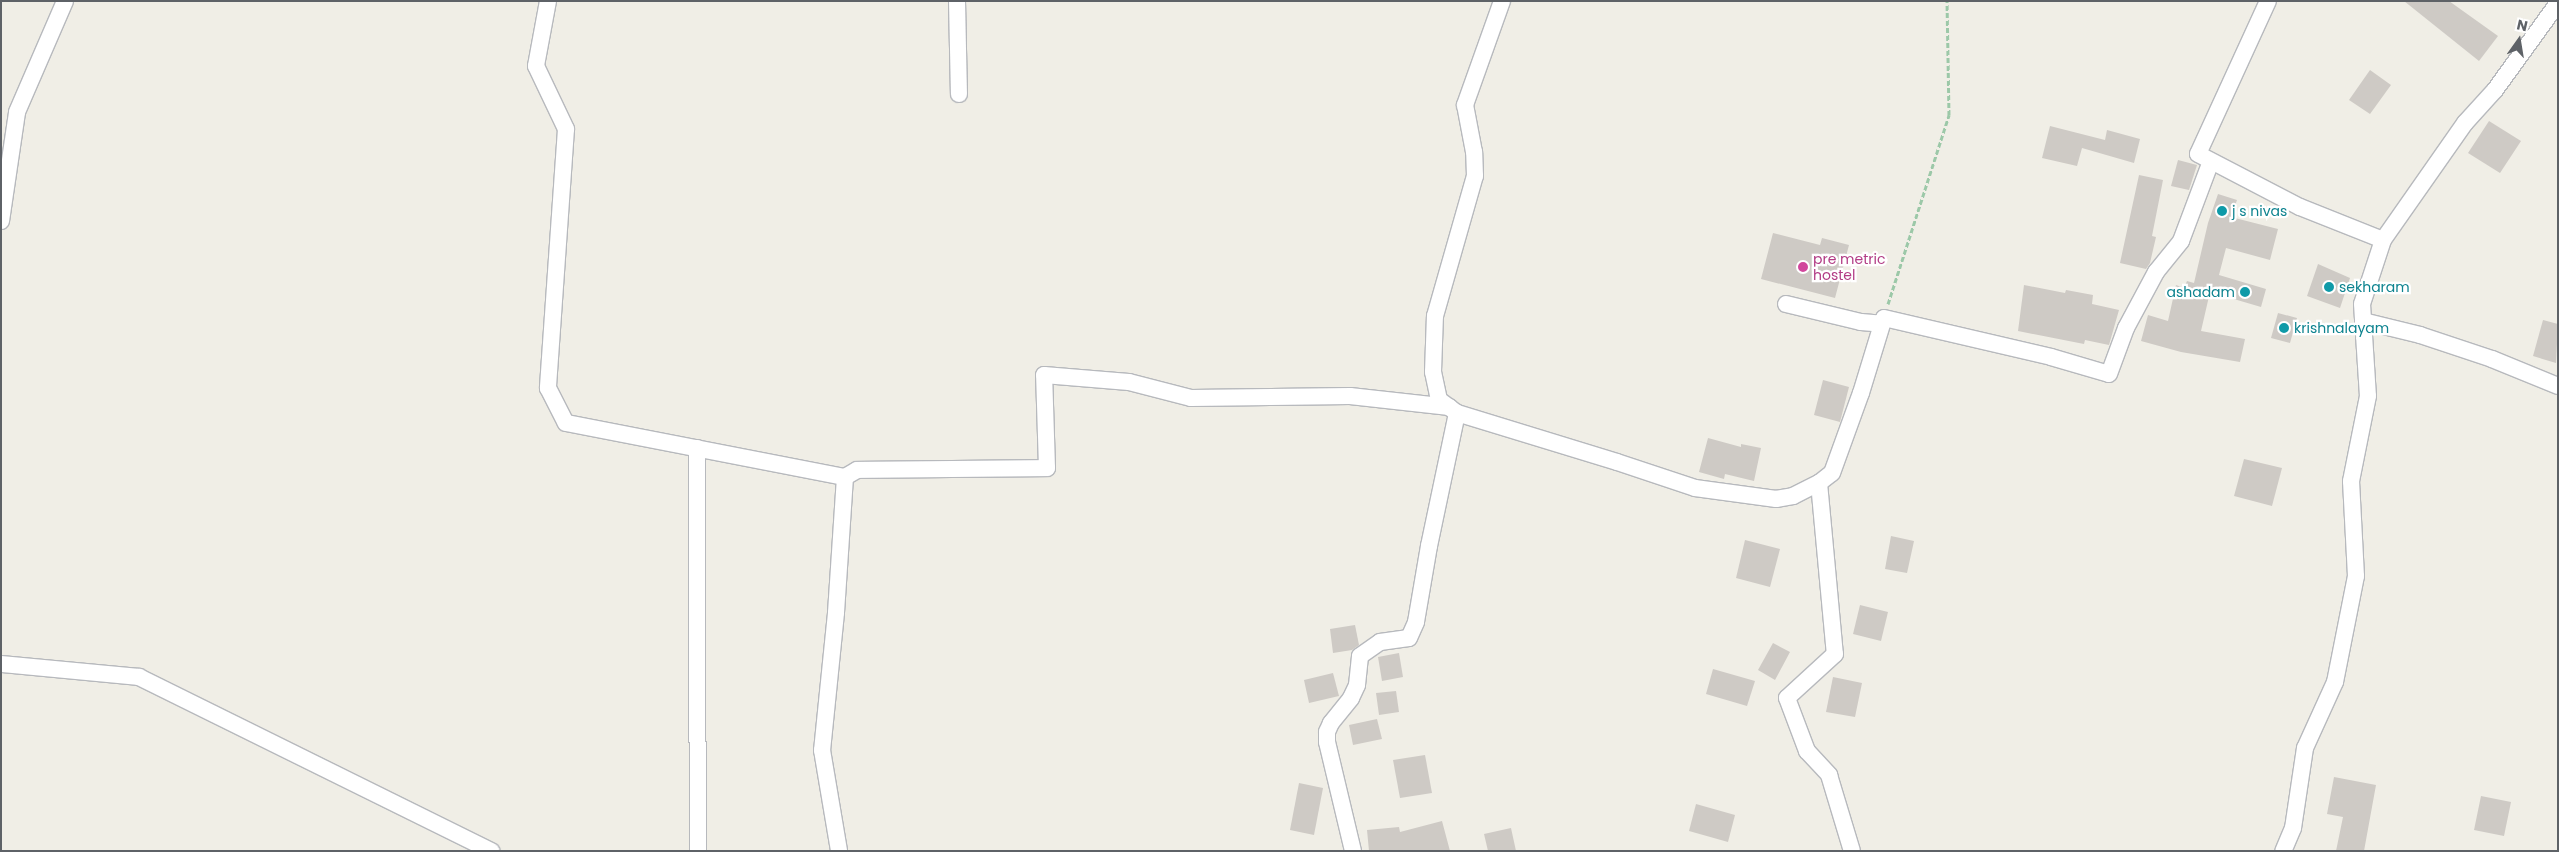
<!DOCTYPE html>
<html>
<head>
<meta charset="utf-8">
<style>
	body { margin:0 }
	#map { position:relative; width:2559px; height:852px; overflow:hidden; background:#f0eee6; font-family:Poppins,sans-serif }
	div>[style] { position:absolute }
	.building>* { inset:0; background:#cecac5 }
	.path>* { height:3px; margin-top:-1.5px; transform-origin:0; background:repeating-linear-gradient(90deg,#9cc8a8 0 5px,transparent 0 7.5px) }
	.roads { filter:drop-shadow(1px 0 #b7b9bd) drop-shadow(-1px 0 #b7b9bd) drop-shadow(0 1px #b7b9bd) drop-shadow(0 -1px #b7b9bd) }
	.street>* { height:16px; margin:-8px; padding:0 8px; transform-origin:8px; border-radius:8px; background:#fff }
	.dots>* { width:14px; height:14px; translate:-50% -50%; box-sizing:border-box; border:2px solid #fff; border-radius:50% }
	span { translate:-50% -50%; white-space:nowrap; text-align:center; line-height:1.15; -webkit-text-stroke:4.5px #fff; paint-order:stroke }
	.culture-label { font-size:14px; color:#0d838f }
	.left { translate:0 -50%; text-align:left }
	.right { translate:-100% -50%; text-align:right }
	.hotel-label { font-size:14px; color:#b23c85 }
	.frame { position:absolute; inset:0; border:2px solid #5e6267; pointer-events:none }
	.north { position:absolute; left:2494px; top:15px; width:50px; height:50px; -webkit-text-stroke:4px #fff; paint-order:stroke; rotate:13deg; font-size:14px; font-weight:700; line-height:20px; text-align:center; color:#5e6267 }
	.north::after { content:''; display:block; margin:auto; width:18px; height:22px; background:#5e6267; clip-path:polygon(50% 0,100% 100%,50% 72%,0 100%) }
</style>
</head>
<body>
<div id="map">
	<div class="building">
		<i style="clip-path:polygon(2404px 1px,2449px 1px,2498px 36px,2479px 61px)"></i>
		<i style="clip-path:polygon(2370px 70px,2391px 85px,2370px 114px,2349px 100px)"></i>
		<i style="clip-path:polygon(2489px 121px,2521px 141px,2500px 173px,2468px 153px)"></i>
		<i style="clip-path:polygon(2050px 126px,2105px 140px,2107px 130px,2140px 139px,2134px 163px,2082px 148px,2077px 166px,2042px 158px)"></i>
		<i style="clip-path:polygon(2178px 160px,2197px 165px,2189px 190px,2171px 186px)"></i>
		<i style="clip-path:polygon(2139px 175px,2163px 180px,2152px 236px,2156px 237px,2150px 263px,2146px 269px,2120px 263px)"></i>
		<i style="clip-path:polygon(2218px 194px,2237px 200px,2231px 217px,2278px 229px,2270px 260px,2226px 248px,2219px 275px,2266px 289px,2261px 307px,2210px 292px,2201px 331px,2245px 339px,2240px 362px,2181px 352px,2141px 341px,2148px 315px,2168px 321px,2176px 285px,2184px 288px,2187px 281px,2194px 283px,2208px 223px)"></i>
		<i style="clip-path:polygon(1773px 233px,1820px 245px,1822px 238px,1849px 245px,1835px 298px,1761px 279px)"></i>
		<i style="clip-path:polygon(2318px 264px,2350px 278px,2340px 308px,2307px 296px)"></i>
		<i style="clip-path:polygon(2024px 285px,2065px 293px,2066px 290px,2093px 295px,2092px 304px,2119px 310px,2109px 345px,2085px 340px,2084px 344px,2018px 331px)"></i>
		<i style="clip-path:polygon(2278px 313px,2297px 318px,2290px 343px,2271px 338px)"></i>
		<i style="clip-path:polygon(2543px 320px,2558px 324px,2556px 363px,2533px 356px)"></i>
		<i style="clip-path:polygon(1823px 380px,1849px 387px,1840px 422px,1814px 415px)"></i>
		<i style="clip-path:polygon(1708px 438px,1741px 447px,1741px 444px,1761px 448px,1754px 481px,1725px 474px,1724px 479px,1699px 472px)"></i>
		<i style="clip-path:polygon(2244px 459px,2282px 468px,2272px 506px,2234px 496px)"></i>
		<i style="clip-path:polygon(1891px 536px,1914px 541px,1907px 573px,1885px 569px)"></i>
		<i style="clip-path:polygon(1745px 540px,1780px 549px,1770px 587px,1736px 578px)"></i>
		<i style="clip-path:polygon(1860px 605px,1888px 612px,1881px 641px,1853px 634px)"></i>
		<i style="clip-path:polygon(1355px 625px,1359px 645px,1352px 650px,1333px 653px,1330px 629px)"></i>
		<i style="clip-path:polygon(1773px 643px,1790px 652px,1775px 680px,1758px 670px)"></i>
		<i style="clip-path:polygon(1399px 653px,1403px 677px,1382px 681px,1378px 657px)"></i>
		<i style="clip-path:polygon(1713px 669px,1755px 681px,1747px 706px,1706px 694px)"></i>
		<i style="clip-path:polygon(1333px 673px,1339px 696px,1309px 703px,1304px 680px)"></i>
		<i style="clip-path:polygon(1833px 677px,1862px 683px,1855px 717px,1826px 712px)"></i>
		<i style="clip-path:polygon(1396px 691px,1399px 712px,1379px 715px,1376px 693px)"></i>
		<i style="clip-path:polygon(1377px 719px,1382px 739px,1353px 745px,1349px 725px)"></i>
		<i style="clip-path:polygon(1425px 755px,1432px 793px,1400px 798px,1393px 760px)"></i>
		<i style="clip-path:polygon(2334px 777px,2376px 785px,2364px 851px,2336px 851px,2343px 817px,2327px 814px)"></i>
		<i style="clip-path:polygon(1299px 783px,1323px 788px,1314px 835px,1290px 830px)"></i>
		<i style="clip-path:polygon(2481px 796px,2511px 802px,2504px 836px,2474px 830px)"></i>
		<i style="clip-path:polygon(1696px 804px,1735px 815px,1728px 842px,1689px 831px)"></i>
		<i style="clip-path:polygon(1442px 821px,1450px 851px,1369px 851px,1367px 830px,1399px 827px,1400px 832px)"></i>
		<i style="clip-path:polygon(1511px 828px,1516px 851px,1488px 851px,1484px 834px)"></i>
	</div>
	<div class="path">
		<i style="left:1888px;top:304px;width:199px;rotate:-72.1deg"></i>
		<i style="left:1949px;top:115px;width:114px;rotate:-91deg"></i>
	</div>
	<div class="roads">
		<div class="street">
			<i style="left:548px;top:1px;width:66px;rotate:100.5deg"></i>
			<i style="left:536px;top:66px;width:70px;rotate:64.5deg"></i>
			<i style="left:566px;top:129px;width:260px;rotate:94deg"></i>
			<i style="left:548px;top:388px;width:39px;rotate:63deg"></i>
			<i style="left:566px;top:423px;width:284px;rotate:11deg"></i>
			<i style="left:845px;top:477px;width:136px;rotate:93.8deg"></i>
			<i style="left:836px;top:613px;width:138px;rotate:95.8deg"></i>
			<i style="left:822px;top:750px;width:102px;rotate:80.4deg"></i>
			<i style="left:957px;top:1px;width:93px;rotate:88.8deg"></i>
			<i style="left:2268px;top:1px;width:168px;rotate:114.6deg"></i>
			<i style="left:2198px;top:154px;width:115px;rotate:27.5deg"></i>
			<i style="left:2300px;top:207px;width:89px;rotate:21.7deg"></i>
			<i style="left:2383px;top:240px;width:67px;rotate:108.2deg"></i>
			<i style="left:2362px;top:304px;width:92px;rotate:86.3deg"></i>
			<i style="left:2368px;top:396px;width:87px;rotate:101.3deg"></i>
			<i style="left:2351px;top:481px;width:95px;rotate:87deg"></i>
			<i style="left:2356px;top:576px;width:108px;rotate:101.2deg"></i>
			<i style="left:2335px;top:682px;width:72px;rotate:114.4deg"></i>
			<i style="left:2305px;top:748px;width:81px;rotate:98.5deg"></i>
			<i style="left:2293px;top:828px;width:25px;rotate:113deg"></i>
			<i style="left:1px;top:221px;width:110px;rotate:-81.6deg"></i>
			<i style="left:17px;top:112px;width:121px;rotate:-66.6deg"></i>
			<i style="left:2383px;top:240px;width:143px;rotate:-55deg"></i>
			<i style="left:2465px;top:123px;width:45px;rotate:-47.7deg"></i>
			<i style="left:2495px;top:90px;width:107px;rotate:-54.1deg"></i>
			<i style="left:1786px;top:304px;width:77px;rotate:13.5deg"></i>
			<i style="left:1861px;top:322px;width:21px;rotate:5deg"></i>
			<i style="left:2363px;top:321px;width:59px;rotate:13.8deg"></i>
			<i style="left:2420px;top:335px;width:76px;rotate:18.4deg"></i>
			<i style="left:2492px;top:359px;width:71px;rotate:22.2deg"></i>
			<i style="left:1457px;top:413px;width:167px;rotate:17deg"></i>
			<i style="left:1617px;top:462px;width:82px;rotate:18.4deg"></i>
			<i style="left:1695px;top:488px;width:82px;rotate:7.7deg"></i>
			<i style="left:1776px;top:499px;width:17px;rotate:-10deg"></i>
			<i style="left:1793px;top:496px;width:29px;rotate:-27deg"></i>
			<i style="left:1819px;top:483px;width:172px;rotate:84.7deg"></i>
			<i style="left:1835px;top:654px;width:65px;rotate:137.5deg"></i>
			<i style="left:1787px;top:698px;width:57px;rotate:69.3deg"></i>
			<i style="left:1807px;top:751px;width:33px;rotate:47deg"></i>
			<i style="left:1829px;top:775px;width:79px;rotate:73.2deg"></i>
			<i style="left:697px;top:448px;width:403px;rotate:89.9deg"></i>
			<i style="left:845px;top:477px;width:14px;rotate:-30deg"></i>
			<i style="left:857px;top:470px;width:190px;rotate:-0.6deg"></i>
			<i style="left:1047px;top:468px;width:93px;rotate:-91.8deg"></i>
			<i style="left:1044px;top:375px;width:85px;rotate:4.7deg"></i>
			<i style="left:1129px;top:382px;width:64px;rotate:14.5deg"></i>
			<i style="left:1191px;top:398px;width:159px;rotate:-0.7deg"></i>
			<i style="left:1350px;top:396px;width:100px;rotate:6.3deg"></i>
			<i style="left:1819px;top:483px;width:16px;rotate:-38deg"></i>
			<i style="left:1832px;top:473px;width:85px;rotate:-70.1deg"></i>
			<i style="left:1861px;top:393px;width:78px;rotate:-73deg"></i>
			<i style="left:1884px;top:318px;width:171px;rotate:13.1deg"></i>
			<i style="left:2051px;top:357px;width:60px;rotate:16.3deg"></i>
			<i style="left:2109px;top:374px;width:49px;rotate:-69.7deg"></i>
			<i style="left:2126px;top:328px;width:64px;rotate:-61.8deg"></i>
			<i style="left:2156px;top:272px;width:40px;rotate:-51deg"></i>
			<i style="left:2181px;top:241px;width:85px;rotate:-69.4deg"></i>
			<i style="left:1px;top:664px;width:139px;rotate:5.4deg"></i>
			<i style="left:139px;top:677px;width:393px;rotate:26.3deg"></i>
			<i style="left:1353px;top:851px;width:112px;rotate:-103.4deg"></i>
			<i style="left:1327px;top:742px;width:10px;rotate:-90deg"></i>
			<i style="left:1327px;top:732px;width:10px;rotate:-66deg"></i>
			<i style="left:1331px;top:723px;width:32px;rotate:-51deg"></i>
			<i style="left:1351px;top:698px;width:14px;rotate:-65deg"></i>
			<i style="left:1357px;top:685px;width:29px;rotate:-84deg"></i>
			<i style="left:1360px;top:656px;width:24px;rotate:-35deg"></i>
			<i style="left:1380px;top:642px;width:29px;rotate:-8deg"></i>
			<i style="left:1409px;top:638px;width:17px;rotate:-66deg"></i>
			<i style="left:1416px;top:622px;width:77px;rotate:-80.3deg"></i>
			<i style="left:1429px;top:546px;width:136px;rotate:-78.1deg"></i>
			<i style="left:1457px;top:413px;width:22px;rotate:-144deg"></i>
			<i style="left:1439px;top:400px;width:29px;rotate:-102deg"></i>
			<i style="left:1433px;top:372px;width:56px;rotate:-88deg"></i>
			<i style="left:1435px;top:316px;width:146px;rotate:-74.1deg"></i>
			<i style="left:1475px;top:176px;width:24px;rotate:-92deg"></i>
			<i style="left:1474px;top:152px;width:48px;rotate:-100.8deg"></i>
			<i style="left:1465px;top:105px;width:110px;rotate:-70.4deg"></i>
		</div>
	</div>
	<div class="dots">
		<i style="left:2222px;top:211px;background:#0f9aa8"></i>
		<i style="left:1803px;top:267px;background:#d1479c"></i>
		<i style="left:2329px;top:287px;background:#0f9aa8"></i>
		<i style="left:2245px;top:292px;background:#0f9aa8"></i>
		<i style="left:2284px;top:328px;background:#0f9aa8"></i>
	</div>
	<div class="culture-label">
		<span class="left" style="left:2232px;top:211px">j s nivas</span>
		<span class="left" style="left:2339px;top:287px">sekharam</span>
		<span class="right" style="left:2235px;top:292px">ashadam</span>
		<span class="left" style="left:2294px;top:328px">krishnalayam</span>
	</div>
	<div class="hotel-label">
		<span class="left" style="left:1813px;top:267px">pre metric<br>hostel</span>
	</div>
	<div class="frame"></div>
	<div class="north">N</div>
</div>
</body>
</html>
